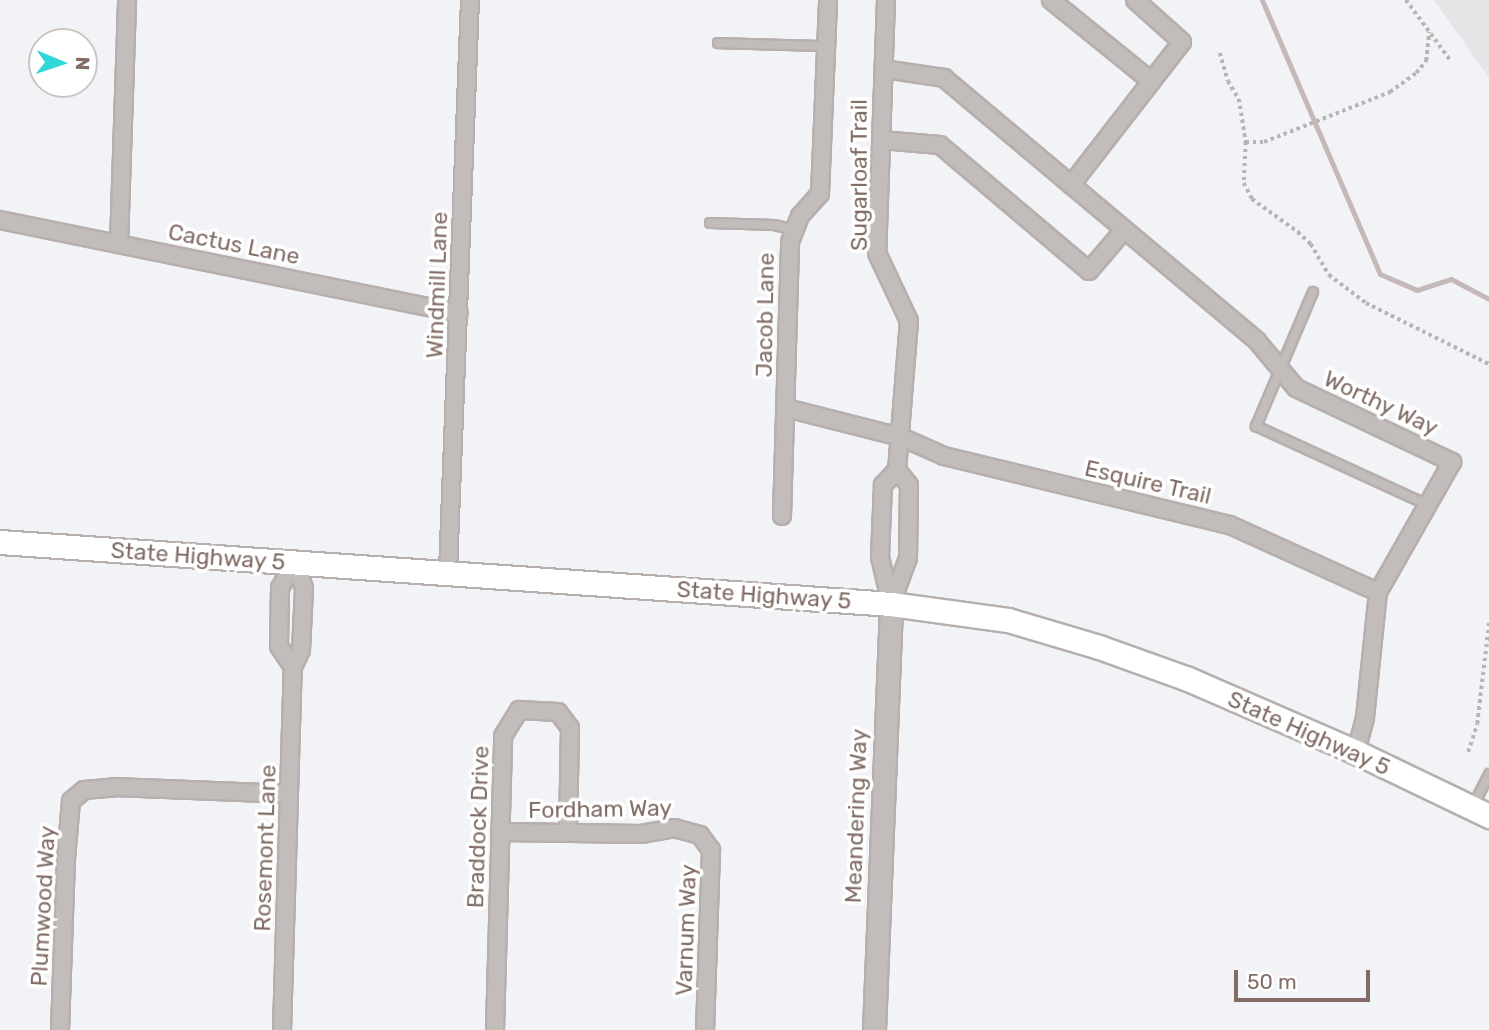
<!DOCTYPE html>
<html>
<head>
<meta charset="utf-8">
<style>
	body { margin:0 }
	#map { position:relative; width:1489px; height:1030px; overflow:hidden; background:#f2f3f6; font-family:Rubik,sans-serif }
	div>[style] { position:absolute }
	.built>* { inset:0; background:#e6e4e6 }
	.stream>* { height:5px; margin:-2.5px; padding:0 2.5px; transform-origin:2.5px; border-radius:2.5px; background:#c6b8b8 }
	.path>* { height:3.5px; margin-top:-1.75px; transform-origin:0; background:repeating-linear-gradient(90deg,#b9b4b3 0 3.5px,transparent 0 7px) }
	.roads { filter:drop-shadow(2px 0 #b7afad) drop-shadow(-2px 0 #b7afad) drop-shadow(0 2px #b7afad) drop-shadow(0 -2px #b7afad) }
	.service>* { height:8px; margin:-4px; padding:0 4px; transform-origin:4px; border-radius:4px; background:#c2bcba }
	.minor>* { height:16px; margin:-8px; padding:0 8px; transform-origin:8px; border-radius:8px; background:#c2bcba }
	.tertiary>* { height:21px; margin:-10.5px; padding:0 10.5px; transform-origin:10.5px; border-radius:10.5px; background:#c2bcba }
	.secondary>* { height:23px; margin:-11.5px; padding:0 11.5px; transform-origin:11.5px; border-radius:11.5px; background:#fff }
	span { translate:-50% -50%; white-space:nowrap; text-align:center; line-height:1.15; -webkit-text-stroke:7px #fff; paint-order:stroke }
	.street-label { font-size:23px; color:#826d66 }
	.north { position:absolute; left:28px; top:28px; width:70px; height:70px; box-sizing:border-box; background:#fff; border:2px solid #cdc5c2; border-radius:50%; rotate:92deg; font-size:19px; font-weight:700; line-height:28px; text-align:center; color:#826d66 }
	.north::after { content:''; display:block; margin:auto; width:24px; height:32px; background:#30d6d8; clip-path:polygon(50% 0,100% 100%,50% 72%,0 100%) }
	.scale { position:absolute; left:1234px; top:970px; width:136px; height:32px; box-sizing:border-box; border:4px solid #826d66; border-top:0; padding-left:9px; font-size:21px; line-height:24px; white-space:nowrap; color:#826d66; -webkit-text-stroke:5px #fff; paint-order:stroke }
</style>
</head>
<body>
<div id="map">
	<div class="built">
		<i style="clip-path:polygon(1434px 0,1489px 0,1489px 78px)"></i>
	</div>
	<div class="stream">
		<i style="left:1262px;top:0;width:298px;rotate:66.7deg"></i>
		<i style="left:1380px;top:274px;width:40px;rotate:23.4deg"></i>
		<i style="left:1417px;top:290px;width:36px;rotate:-18deg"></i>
		<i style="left:1451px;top:279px;width:43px;rotate:27.8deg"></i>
	</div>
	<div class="path">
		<i style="left:1406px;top:0;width:76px;rotate:53.6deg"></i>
		<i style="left:1220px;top:53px;width:29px;rotate:74deg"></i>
		<i style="left:1228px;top:81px;width:21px;rotate:59deg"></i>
		<i style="left:1239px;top:99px;width:44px;rotate:80.8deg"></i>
		<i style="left:1246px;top:142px;width:41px;rotate:92.8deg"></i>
		<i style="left:1244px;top:183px;width:18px;rotate:63deg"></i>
		<i style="left:1252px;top:199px;width:57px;rotate:35.7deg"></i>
		<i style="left:1298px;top:232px;width:18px;rotate:43deg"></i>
		<i style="left:1311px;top:244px;width:36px;rotate:60deg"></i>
		<i style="left:1329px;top:275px;width:46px;rotate:37.1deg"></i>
		<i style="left:1366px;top:303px;width:137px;rotate:26.4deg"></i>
		<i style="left:1246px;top:142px;width:18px"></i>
		<i style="left:1264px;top:142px;width:136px;rotate:-21.6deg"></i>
		<i style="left:1390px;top:92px;width:32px;rotate:-36deg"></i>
		<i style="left:1416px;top:73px;width:16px;rotate:-50deg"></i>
		<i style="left:1426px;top:61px;width:29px;rotate:-84deg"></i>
		<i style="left:1468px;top:752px;width:29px;rotate:-72deg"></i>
		<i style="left:1477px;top:724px;width:103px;rotate:-83.3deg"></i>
	</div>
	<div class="roads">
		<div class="service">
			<i style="left:718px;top:43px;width:108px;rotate:1.6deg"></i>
			<i style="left:710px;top:223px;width:64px;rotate:1.8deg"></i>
			<i style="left:774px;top:225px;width:22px;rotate:13deg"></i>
			<i style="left:1313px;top:292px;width:146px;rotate:113deg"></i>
			<i style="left:1256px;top:426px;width:189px;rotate:24.7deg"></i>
			<i style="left:1473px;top:806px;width:36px;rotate:-63deg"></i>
		</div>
		<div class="minor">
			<i style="left:886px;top:0;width:253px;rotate:92deg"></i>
			<i style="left:877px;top:253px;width:75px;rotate:64.8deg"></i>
			<i style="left:909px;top:321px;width:149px;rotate:94.6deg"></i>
			<i style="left:897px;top:470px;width:21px;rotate:133deg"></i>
			<i style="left:883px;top:485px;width:72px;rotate:92.4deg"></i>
			<i style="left:880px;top:557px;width:48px;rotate:76.8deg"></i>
			<i style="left:1051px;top:0;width:129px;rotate:39deg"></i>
			<i style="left:884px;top:69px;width:61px;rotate:8.5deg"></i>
			<i style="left:944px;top:78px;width:409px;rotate:40deg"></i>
			<i style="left:1257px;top:341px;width:61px;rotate:50.3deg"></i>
			<i style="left:1296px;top:388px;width:173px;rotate:25.4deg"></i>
			<i style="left:1452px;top:462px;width:150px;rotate:119.6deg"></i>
			<i style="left:1378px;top:592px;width:127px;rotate:95.9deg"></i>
			<i style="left:1365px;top:718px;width:35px;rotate:105deg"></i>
			<i style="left:881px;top:140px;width:59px;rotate:4.8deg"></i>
			<i style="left:940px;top:145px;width:195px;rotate:40.2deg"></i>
			<i style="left:1089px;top:271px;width:54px;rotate:-49.5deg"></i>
			<i style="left:1071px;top:185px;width:181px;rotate:-52.2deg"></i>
			<i style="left:1182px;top:42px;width:63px;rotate:-138.2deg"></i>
			<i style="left:0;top:220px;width:468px;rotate:11.5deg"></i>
			<i style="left:119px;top:244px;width:244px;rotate:-88.1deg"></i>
			<i style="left:786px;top:408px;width:119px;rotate:14.2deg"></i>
			<i style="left:901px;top:437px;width:47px;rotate:23.8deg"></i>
			<i style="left:944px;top:456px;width:294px;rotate:13.6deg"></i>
			<i style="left:1230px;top:525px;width:162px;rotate:24.4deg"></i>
			<i style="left:782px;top:516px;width:274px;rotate:-88.3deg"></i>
			<i style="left:790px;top:242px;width:28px;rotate:-69deg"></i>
			<i style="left:800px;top:216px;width:30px;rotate:-48deg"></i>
			<i style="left:820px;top:194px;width:194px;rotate:-87.6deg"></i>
			<i style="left:448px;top:572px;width:572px;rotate:-87.8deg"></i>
			<i style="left:891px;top:604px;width:49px;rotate:-69.7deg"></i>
			<i style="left:908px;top:558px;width:73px;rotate:-89.2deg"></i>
			<i style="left:909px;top:485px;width:19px;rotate:-129deg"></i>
			<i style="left:293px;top:667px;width:25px;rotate:-124deg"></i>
			<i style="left:279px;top:646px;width:58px;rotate:-89deg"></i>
			<i style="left:280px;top:588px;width:30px;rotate:-60deg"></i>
			<i style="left:500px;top:832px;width:141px;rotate:0.8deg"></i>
			<i style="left:641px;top:834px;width:34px;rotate:-10deg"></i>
			<i style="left:674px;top:828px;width:27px;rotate:15deg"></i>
			<i style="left:700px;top:835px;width:19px;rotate:54deg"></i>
			<i style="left:711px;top:850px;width:180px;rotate:91.9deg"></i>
			<i style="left:60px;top:1030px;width:171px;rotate:-88deg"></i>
			<i style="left:66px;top:859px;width:58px;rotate:-85.1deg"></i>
			<i style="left:71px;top:801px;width:17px;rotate:-40deg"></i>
			<i style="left:84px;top:790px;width:32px;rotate:-5deg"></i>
			<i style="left:116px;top:787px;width:173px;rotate:2.3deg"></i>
			<i style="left:282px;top:1030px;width:363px;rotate:-88.3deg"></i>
			<i style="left:293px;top:667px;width:19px;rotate:-65deg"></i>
			<i style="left:301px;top:650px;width:62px;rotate:-87.2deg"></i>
			<i style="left:304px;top:588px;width:28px;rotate:-109deg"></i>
			<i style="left:495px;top:1030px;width:294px;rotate:-88.4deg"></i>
			<i style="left:503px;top:736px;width:31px;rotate:-58deg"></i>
			<i style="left:519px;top:710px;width:39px;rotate:3deg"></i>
			<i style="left:558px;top:712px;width:20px;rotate:53deg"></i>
			<i style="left:570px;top:728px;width:104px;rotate:91.1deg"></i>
		</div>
		<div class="tertiary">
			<i style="left:874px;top:1030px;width:426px;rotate:-87.7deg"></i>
		</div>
		<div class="secondary">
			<i style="left:0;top:542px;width:893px;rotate:3.98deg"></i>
			<i style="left:891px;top:604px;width:118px;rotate:7.8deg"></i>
			<i style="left:1008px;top:620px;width:95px;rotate:16.5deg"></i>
			<i style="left:1099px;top:647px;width:95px;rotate:19.8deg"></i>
			<i style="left:1188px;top:679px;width:183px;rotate:23.5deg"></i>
			<i style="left:1356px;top:752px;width:148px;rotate:25.7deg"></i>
		</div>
	</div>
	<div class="street-label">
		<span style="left:859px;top:175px;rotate:-90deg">Sugarloaf Trail</span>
		<span style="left:234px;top:244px;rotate:11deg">Cactus Lane</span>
		<span style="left:437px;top:285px;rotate:-88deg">Windmill Lane</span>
		<span style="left:765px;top:315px;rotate:-89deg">Jacob Lane</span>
		<span style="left:1381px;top:403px;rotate:25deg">Worthy Way</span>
		<span style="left:1148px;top:482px;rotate:13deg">Esquire Trail</span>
		<span style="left:198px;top:556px;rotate:4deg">State Highway 5</span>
		<span style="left:764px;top:595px;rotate:4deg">State Highway 5</span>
		<span style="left:1309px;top:733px;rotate:24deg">State Highway 5</span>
		<span style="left:600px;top:809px;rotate:-1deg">Fordham Way</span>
		<span style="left:856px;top:816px;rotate:-88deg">Meandering Way</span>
		<span style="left:478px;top:827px;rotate:-88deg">Braddock Drive</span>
		<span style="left:265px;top:848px;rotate:-88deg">Rosemont Lane</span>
		<span style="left:43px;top:906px;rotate:-87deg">Plumwood Way</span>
		<span style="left:686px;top:930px;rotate:-88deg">Varnum Way</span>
	</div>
	<div class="north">N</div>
	<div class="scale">50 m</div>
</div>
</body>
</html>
